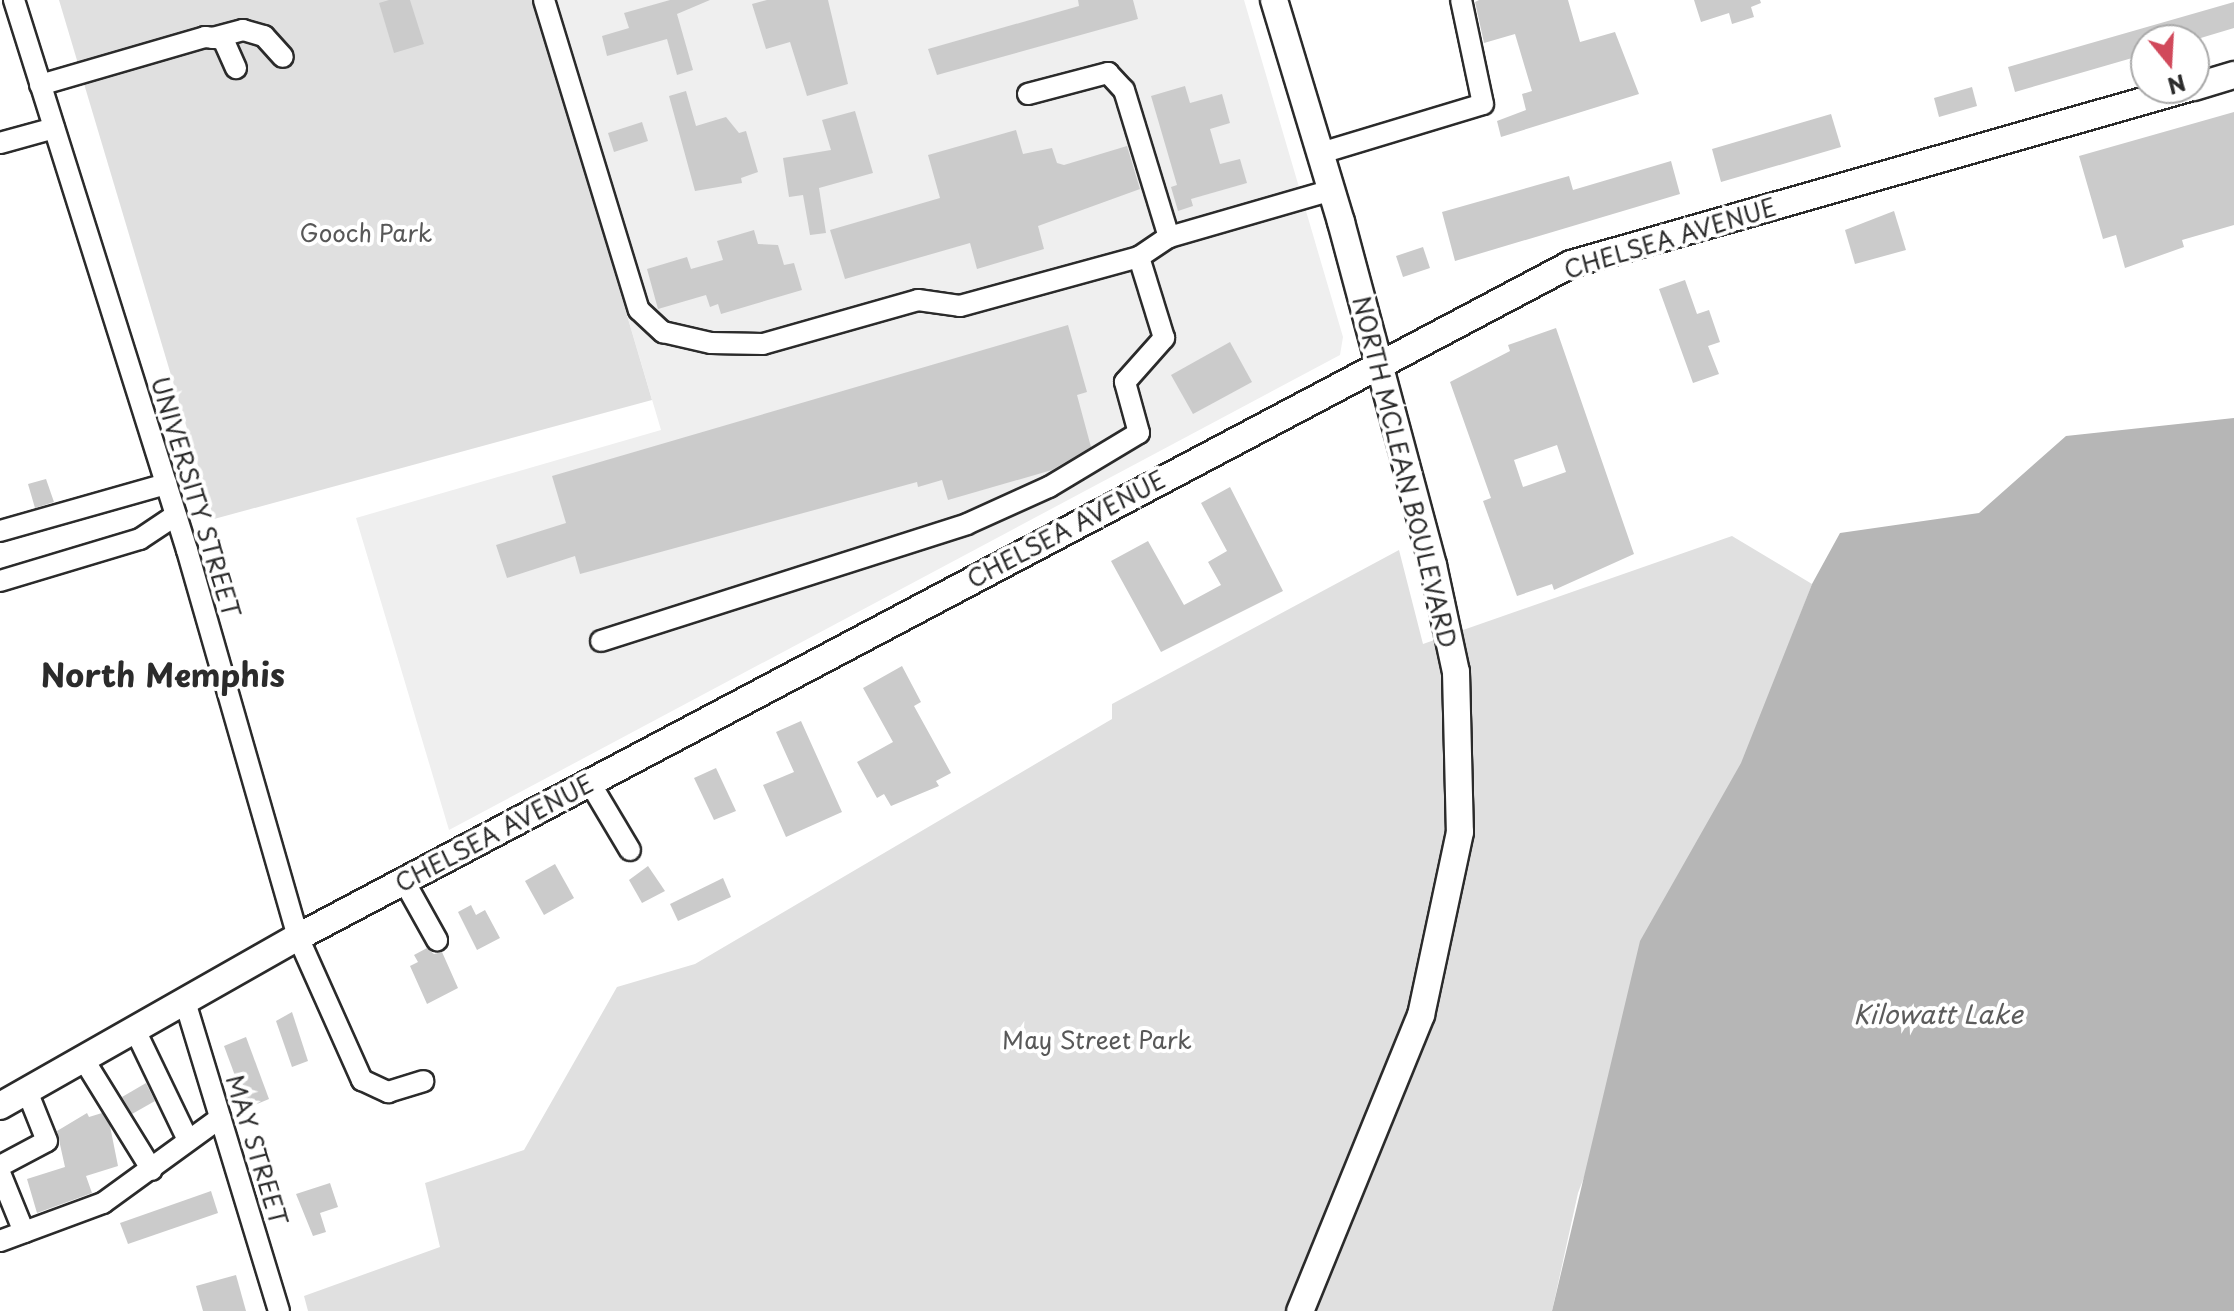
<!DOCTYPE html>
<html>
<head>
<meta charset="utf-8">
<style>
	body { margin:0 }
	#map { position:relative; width:2234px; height:1311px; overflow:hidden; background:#fff; font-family:"Playpen Sans",sans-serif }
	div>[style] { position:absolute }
	.built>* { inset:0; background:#efefef }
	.green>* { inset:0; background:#e0e0e0 }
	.water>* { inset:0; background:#b6b6b6 }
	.building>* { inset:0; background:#cbcbcb }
	.roads { filter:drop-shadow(2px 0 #2b2b2b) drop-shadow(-2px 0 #2b2b2b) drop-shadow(0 2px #2b2b2b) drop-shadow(0 -2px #2b2b2b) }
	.minor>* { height:20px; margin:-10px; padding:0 10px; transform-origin:10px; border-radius:10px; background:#fff }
	.major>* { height:26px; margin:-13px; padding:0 13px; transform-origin:13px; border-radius:13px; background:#fff }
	span { translate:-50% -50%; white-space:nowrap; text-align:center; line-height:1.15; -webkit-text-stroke:8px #fff; paint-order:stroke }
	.park-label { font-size:24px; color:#585858 }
	.street-label { font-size:24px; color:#2b2b2b }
	.water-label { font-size:26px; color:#5c5c5c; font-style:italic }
	.district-label { font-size:32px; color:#2b2b2b; font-weight:700 }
	.north { position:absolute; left:2130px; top:24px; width:80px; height:80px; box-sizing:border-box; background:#fff; border:2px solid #aaa; border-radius:50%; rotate:162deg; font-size:22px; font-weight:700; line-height:32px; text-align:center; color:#2b2b2b }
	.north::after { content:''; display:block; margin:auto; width:28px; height:36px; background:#d1495b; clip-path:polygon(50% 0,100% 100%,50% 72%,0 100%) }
</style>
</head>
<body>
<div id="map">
	<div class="built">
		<i style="clip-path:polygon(534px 0,1244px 0,1343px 337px,1340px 355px,449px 830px,356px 518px,661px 430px)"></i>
	</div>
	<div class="green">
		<i style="clip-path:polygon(59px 0,534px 0,652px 400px,214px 519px)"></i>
		<i style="clip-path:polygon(1732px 536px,1812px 584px,1578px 1193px,1552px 1311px,308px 1311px,304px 1296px,440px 1247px,425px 1183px,524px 1150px,617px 987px,695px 964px,1112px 719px,1112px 704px,1399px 550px,1423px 644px)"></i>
	</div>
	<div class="water">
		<i style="clip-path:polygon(2234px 418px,2234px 1311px,1552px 1311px,1640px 941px,1741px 763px,1812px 584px,1840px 533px,1979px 513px,2066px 436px)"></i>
	</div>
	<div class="building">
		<i style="clip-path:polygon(389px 0,410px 0,424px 44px,394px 53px,379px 3px)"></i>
		<i style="clip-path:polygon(670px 0,710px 0,677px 14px,693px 70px,677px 75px,667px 39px,607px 56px,602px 36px,629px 28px,624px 13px)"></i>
		<i style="clip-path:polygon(767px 0,828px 0,848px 84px,807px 96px,790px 42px,766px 49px,752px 4px)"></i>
		<i style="clip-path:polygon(1078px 0,1133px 0,1138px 19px,937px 75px,928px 49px,1079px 6px)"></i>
		<i style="clip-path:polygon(1479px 0,1568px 0,1580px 42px,1615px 32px,1639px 94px,1501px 137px,1497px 121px,1526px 110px,1522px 94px,1532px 91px,1515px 34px,1484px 43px,1475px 2px)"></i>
		<i style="clip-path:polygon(1694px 0,1760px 0,1761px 3px,1751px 7px,1754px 17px,1732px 24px,1729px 13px,1701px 22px)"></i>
		<i style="clip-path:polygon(2234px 2px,2234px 28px,2194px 40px,2146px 40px,2146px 54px,2015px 92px,2008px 67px)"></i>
		<i style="clip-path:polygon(1185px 86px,1190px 103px,1222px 94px,1230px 123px,1210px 129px,1220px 164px,1240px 159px,1247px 183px,1191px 199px,1193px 206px,1178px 211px,1171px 187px,1177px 185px,1151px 96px)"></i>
		<i style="clip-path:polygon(1972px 87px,1977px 106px,1939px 117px,1934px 98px)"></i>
		<i style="clip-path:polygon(686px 91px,696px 126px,726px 117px,739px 133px,746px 131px,758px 172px,741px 178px,742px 183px,695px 191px,669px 96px)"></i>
		<i style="clip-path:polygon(855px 111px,873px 173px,819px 188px,826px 233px,810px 235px,803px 195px,789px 197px,783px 158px,831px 150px,822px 120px)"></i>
		<i style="clip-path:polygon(2234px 112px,2234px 225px,2182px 240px,2184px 247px,2125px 268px,2116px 235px,2103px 239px,2079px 156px)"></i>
		<i style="clip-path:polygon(1831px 114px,1841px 147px,1721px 182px,1712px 149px)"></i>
		<i style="clip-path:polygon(642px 122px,648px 141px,614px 152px,608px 133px)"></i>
		<i style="clip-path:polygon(1016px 130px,1023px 154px,1052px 148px,1057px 163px,1064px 165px,1127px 146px,1140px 189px,1038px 226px,1044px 249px,977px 269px,970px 243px,845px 279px,830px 230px,940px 198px,928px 155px)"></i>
		<i style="clip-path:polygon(1671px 161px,1680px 194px,1455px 261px,1442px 212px,1569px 176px,1573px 190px)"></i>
		<i style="clip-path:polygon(1894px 211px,1906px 250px,1855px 264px,1845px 230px)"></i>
		<i style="clip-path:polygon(754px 230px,758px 244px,778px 245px,784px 265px,794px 263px,802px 290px,721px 314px,718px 304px,710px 307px,706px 295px,658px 309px,647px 269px,687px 257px,691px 269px,723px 260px,717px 241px)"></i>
		<i style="clip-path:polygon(1423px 247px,1430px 268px,1403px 277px,1396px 256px)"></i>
		<i style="clip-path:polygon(1685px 280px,1697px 314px,1709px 310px,1720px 342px,1708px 346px,1719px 374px,1693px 383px,1659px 289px)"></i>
		<i style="clip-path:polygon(1068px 325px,1087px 392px,1077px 395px,1091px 447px,1052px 470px,948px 500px,942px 480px,918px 487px,917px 482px,580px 574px,575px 556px,507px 578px,496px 545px,566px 523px,552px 476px)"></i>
		<i style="clip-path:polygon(evenodd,1556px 328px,1634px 554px,1554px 590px,1552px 584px,1517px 596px,1483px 501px,1491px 498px,1450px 382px,1510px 351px,1508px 345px,1556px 328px,1557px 445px,1566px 472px,1523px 487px,1514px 460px,1557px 445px)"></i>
		<i style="clip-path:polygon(1230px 342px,1252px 382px,1193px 414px,1171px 375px)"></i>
		<i style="clip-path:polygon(46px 479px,54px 502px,35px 508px,28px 484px)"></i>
		<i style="clip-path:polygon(1230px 487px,1283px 591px,1161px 652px,1111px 561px,1148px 541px,1184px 605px,1221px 585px,1208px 562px,1227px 551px,1201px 503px)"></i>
		<i style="clip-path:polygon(902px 666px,921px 702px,914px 706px,951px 773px,936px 781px,939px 786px,891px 806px,884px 794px,877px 798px,857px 762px,893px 742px,863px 688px)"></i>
		<i style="clip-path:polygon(801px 721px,842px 812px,786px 837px,763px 785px,794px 772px,776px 732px)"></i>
		<i style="clip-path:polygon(716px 768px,736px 811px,714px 820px,694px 778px)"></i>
		<i style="clip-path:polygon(555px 864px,574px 898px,544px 915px,525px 881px)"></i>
		<i style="clip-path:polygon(648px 866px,665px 891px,642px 903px,629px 880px)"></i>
		<i style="clip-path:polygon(723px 878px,731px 897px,678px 921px,670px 904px)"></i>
		<i style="clip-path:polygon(471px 905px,476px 915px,485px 910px,500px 938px,477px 950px,458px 912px)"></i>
		<i style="clip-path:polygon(427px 948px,434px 954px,442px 952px,458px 988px,427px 1004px,410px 966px,418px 962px,414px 955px)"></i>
		<i style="clip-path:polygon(292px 1012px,308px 1061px,292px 1067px,276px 1021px)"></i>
		<i style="clip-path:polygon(246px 1037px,269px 1099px,247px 1108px,224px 1046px)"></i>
		<i style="clip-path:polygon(146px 1083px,155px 1101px,132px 1114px,122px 1097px)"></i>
		<i style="clip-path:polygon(87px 1113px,89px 1117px,102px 1113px,110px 1126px,118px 1166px,86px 1176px,92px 1193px,37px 1213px,27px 1179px,65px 1167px,57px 1131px)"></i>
		<i style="clip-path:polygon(330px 1183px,338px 1207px,320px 1213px,326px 1232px,313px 1236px,296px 1194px)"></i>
		<i style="clip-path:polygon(211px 1191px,218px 1213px,128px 1244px,120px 1223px)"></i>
		<i style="clip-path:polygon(236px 1275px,246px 1311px,203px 1311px,196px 1286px)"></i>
	</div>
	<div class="roads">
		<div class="minor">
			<i style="left:14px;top:0;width:577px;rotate:72.54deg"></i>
			<i style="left:187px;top:550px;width:403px;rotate:74deg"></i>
			<i style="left:298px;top:937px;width:157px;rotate:65.9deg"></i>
			<i style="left:362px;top:1080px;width:29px;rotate:25deg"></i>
			<i style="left:388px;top:1092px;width:37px;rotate:-17deg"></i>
			<i style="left:544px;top:0;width:324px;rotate:73deg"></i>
			<i style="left:639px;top:310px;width:33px;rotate:43deg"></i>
			<i style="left:663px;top:332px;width:49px;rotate:12.9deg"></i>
			<i style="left:711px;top:343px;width:52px;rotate:1.1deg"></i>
			<i style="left:763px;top:344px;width:161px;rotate:-15.8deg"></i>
			<i style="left:918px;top:300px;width:42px;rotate:8.1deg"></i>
			<i style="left:960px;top:306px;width:186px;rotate:-15.3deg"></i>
			<i style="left:1139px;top:257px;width:36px;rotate:-34deg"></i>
			<i style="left:1169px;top:237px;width:170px;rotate:-16.1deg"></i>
			<i style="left:213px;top:38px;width:31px;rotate:-15deg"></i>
			<i style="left:243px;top:30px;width:22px;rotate:16deg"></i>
			<i style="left:264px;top:36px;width:28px;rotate:48deg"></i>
			<i style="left:40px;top:85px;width:172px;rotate:-16.2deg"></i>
			<i style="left:205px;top:37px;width:18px;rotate:6deg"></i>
			<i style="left:223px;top:39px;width:32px;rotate:66deg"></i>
			<i style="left:1028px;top:94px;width:83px;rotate:-14.7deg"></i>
			<i style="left:1108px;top:73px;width:23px;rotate:47deg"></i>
			<i style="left:1124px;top:90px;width:154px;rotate:73deg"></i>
			<i style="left:0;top:143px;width:56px;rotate:-15.5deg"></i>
			<i style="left:1321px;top:153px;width:169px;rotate:-16.8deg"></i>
			<i style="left:1483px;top:104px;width:106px;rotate:-101.9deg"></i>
			<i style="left:0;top:531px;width:173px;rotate:-15.8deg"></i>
			<i style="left:0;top:581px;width:146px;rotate:-16.7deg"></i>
			<i style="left:140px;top:539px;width:43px;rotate:-33.7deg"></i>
			<i style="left:601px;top:641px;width:384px;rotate:-17.7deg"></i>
			<i style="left:967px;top:524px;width:90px;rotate:-24.3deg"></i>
			<i style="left:1049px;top:487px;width:105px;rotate:-31deg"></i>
			<i style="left:1139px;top:433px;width:53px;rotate:-105.4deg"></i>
			<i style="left:1125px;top:382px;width:59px;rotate:-48.4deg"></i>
			<i style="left:1164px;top:338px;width:85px;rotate:-107.2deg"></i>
			<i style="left:590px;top:783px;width:78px;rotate:59.2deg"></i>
			<i style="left:404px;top:881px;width:68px;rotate:60.8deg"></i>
			<i style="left:186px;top:1005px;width:320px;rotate:73.1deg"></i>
			<i style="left:136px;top:1032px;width:120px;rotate:64.3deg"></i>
			<i style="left:84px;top:1060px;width:129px;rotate:58.3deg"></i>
			<i style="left:0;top:1166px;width:53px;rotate:-28deg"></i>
			<i style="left:47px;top:1141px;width:54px;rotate:-111.8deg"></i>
			<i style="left:0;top:1173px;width:64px;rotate:67.9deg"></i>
			<i style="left:0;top:1241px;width:110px;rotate:-20.3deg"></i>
			<i style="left:103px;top:1203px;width:145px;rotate:-36deg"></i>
		</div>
		<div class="major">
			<i style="left:1274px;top:0;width:232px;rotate:73.2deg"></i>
			<i style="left:1341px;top:222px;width:355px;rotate:75deg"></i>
			<i style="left:1433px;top:565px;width:109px;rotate:77.9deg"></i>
			<i style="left:1456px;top:672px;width:160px;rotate:88.6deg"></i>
			<i style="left:1460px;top:832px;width:187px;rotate:102deg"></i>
			<i style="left:1421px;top:1015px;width:320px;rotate:112.2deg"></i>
			<i style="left:2194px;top:87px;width:42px;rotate:-16.7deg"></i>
			<i style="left:0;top:1106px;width:343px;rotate:-29.6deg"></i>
			<i style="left:298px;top:937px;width:1440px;rotate:-27.86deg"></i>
			<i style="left:1571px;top:264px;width:643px;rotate:-15.9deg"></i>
		</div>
	</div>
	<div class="park-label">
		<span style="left:366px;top:233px">Gooch Park</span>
		<span style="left:1097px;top:1040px">May Street Park</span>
	</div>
	<div class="street-label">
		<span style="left:1670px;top:238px;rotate:-17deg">CHELSEA AVENUE</span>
		<span style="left:1405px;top:472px;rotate:76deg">NORTH MCLEAN BOULEVARD</span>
		<span style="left:196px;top:497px;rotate:73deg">UNIVERSITY STREET</span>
		<span style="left:1066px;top:529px;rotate:-28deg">CHELSEA AVENUE</span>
		<span style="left:494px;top:833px;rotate:-28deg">CHELSEA AVENUE</span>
		<span style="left:257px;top:1150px;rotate:73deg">MAY STREET</span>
	</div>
	<div class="water-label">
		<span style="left:1938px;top:1014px">Kilowatt Lake</span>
	</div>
	<div class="district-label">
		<span style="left:163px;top:674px">North Memphis</span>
	</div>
	<div class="north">N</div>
</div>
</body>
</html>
